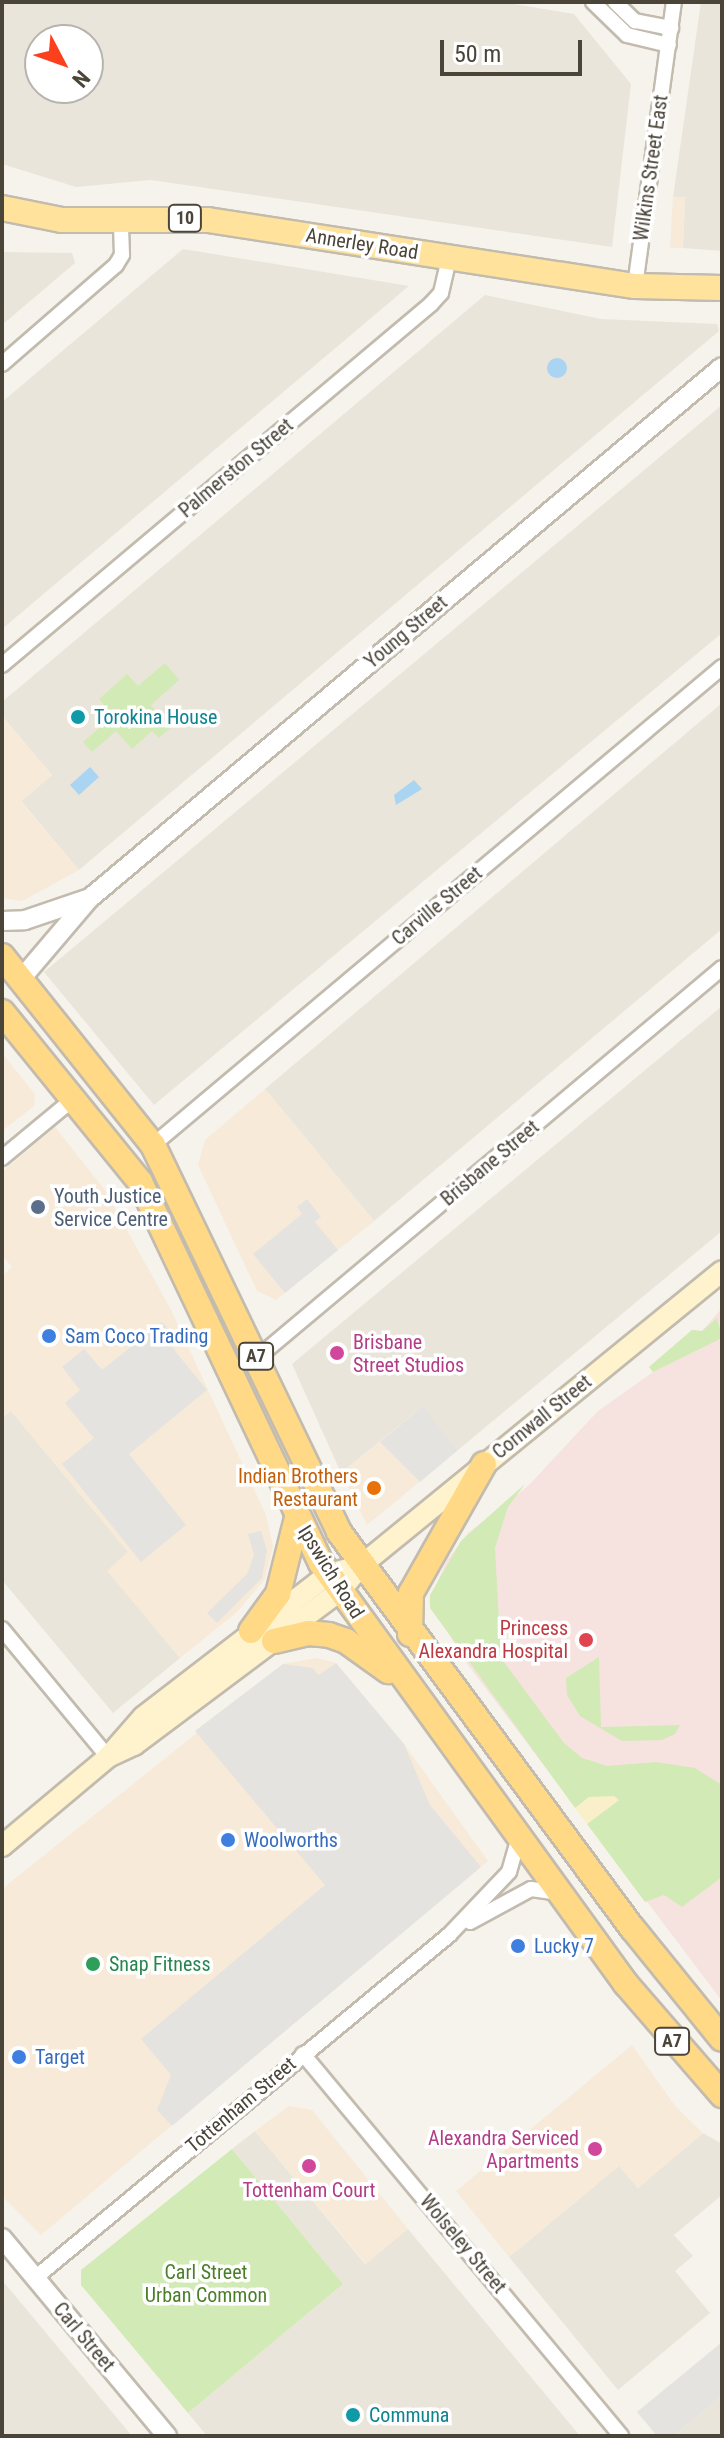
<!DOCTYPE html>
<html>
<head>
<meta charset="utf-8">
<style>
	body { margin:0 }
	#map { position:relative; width:724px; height:2438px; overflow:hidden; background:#f6f3ec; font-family:"Roboto Condensed",sans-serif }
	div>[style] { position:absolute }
	.residential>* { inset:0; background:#eae5da }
	.commercial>* { inset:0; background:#f7ead8 }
	.medical>* { inset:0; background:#f6e3e0 }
	.green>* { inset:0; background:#d2eab5 }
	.sand>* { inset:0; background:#f9efc9 }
	.parking>* { inset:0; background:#e5e3e0 }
	.water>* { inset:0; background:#a9d4f2 }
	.round { border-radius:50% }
	.roads { filter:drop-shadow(2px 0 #c2bbae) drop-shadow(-2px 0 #c2bbae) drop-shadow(0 2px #c2bbae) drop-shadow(0 -2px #c2bbae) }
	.minor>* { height:14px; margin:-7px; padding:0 7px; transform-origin:7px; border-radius:7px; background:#fff }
	.tertiary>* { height:18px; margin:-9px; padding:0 9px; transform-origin:9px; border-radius:9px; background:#fff }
	.secondary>* { height:20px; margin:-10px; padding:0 10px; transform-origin:10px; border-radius:10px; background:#fff3cd }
	.primary>* { height:24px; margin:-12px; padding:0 12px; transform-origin:12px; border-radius:12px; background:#ffe39c }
	.trunk>* { height:24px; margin:-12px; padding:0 12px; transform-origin:12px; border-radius:12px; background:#ffd985 }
	.dots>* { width:22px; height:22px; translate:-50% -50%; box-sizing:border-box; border:4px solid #fff; border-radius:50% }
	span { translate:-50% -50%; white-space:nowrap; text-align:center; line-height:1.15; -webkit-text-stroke:7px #fff; paint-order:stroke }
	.shield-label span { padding:2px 6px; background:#fff; border:2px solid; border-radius:6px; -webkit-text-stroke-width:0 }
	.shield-label { font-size:18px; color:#4b4439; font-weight:700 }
	.street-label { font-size:20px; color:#4b4439 }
	.culture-label { font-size:20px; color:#0d838f }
	.left { translate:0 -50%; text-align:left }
	.service-label { font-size:20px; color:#4e5e75 }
	.shop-label { font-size:20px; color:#366cbe }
	.hotel-label { font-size:20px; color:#b23c85 }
	.right { translate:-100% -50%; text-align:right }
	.food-label { font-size:20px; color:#c56008 }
	.health-label { font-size:20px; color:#be3a42 }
	.leisure-label { font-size:20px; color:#27864d }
	.park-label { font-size:20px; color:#4a7f2a }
	.frame { position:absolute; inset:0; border:4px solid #4b4439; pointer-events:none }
	.north { position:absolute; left:24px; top:24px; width:80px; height:80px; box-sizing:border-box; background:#fff; border:2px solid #b7b4b0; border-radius:50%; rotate:131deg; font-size:22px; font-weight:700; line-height:32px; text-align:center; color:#4b4439 }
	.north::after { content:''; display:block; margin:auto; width:28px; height:36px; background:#fc3f1d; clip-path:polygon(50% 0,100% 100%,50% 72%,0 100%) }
	.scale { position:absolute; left:440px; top:40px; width:142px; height:36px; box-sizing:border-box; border:4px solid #4b4439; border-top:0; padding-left:10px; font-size:24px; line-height:28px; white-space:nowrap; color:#4b4439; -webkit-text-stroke:6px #fff; paint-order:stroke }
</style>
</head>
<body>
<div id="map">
	<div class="residential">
		<i style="clip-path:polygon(evenodd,2px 2px,502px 2px,574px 14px,631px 84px,612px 247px,151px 180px,76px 187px,2px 164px,2px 2px,40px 40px,88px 40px,88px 88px,40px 88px,40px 40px)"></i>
		<i style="clip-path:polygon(701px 2px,722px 2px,722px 251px,683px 248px,685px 197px,673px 197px)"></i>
		<i style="clip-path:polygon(183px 249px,409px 286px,2px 629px,2px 402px)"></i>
		<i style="clip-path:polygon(2px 252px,72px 253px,75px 263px,2px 325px)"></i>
		<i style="clip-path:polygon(485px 295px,601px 319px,717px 324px,719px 331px,79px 870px,21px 801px,52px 775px,2px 716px,2px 702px)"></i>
		<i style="clip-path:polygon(722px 405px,722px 633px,154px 1105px,44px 972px)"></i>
		<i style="clip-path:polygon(722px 703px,722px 929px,374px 1221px,265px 1089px)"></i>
		<i style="clip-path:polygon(722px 1006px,722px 1231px,458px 1450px,422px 1407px,341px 1473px,292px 1364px)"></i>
		<i style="clip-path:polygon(11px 1411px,129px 1553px,108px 1571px,180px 1658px,113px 1713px,2px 1580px,2px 1418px)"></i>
		<i style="clip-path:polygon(255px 2131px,365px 2264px,408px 2229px,580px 2436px,207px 2436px,188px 2413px,343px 2284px,232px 2149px)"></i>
		<i style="clip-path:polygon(703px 2133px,722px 2144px,722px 2195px,674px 2235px,693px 2256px,675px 2271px,710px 2313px,618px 2390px,509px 2257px,619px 2166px,638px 2188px)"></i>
		<i style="clip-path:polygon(2px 2280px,132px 2436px,2px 2436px)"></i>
		<i style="clip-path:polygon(722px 2396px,722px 2436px,673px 2436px)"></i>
	</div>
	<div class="commercial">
		<i style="clip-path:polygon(673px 197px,685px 197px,683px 248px,670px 248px)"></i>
		<i style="clip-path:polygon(2px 716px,52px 775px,21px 802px,79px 870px,22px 901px,2px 898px)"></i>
		<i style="clip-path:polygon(2px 1053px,35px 1094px,34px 1106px,2px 1131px)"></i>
		<i style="clip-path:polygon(265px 1089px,374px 1221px,276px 1300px,257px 1291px,198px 1165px,205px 1140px)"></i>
		<i style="clip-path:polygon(55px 1127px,105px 1190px,172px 1312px,266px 1515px,273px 1546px,265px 1579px,237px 1612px,180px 1658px,107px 1571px,128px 1552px,11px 1411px,2px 1418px,2px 1276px,12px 1267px,2px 1255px,2px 1172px)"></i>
		<i style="clip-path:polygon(423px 1406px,458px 1450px,367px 1525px,341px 1473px)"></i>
		<i style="clip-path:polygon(317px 1658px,336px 1663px,404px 1744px,488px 1861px,41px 2235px,2px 2196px,2px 1889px,283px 1664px)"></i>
		<i style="clip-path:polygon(632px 2045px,675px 2106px,703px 2133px,638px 2188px,619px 2166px,509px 2257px,456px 2191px)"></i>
		<i style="clip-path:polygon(289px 2106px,312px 2110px,408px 2229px,366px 2264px,255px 2131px)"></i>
	</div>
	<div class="medical">
		<i style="clip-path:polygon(722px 1308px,722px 2001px,468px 1665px,429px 1601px,447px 1560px,468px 1533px,528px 1486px,598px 1411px,653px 1372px,649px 1367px,692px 1330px,702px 1331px)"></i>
	</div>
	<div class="green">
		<i style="clip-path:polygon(165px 663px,179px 680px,151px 705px,170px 728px,159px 738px,152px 731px,132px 749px,116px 731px,92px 752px,83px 742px,113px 716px,99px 699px,127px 674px,138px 686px)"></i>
		<i style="clip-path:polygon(717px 1318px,722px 1338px,653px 1372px,649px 1367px,692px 1330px,702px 1331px)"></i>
		<i style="clip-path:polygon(525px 1484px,508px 1507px,495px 1548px,501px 1658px,564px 1743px,582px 1758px,607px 1766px,656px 1762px,695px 1768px,722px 1785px,722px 1877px,682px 1907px,664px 1895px,645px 1902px,587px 1824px,619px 1800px,589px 1797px,575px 1808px,430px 1608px,430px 1595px,461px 1541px)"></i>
		<i style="clip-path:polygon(599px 1657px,601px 1727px,680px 1725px,675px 1734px,662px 1740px,622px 1741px,580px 1716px,567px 1695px,566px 1678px)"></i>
		<i style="clip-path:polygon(232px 2149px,343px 2284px,188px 2413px,81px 2285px,81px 2270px)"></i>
	</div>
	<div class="sand">
		<i style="clip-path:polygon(614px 1796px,619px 1800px,587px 1824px,575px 1808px,589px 1797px)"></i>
	</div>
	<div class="parking">
		<i style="clip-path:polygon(307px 1199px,321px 1217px,315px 1222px,338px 1250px,285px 1293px,253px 1254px,302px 1214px,297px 1207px)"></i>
		<i style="clip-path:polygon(162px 1322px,173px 1335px,167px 1341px,207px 1390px,129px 1454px,186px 1525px,141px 1562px,62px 1464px,94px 1438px,65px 1403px,80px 1390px,62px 1367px,84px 1349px,102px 1370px)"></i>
		<i style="clip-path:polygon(423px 1406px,458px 1450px,420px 1482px,380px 1442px)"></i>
		<i style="clip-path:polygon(261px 1531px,267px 1551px,262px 1578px,217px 1623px,207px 1613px,247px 1574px,254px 1555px,248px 1534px)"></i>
		<i style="clip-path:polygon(336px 1663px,404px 1744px,430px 1805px,481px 1867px,172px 2126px,157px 2110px,171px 2075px,141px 2039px,325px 1885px,195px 1731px,283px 1664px,312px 1668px,319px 1675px)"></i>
		<i style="clip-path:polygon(722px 2342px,722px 2396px,673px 2436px,657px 2436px,637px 2412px)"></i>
	</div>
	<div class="water">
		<i class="round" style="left:547px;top:358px;width:20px;height:20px"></i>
		<i style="clip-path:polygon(90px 767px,99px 777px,79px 795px,70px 785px)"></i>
		<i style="clip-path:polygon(414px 780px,422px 789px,396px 805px,394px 795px)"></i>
	</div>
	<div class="roads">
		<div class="minor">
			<i style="left:593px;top:2px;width:47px;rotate:44.1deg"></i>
			<i style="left:627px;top:35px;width:43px;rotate:13.4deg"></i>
			<i style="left:615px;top:2px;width:28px;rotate:44deg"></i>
			<i style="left:635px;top:21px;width:37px;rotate:11deg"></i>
			<i style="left:635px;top:286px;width:287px;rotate:-82.2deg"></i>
			<i style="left:2px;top:364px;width:151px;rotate:-41deg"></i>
			<i style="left:116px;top:265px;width:12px;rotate:-59deg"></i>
			<i style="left:122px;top:255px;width:37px;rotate:-92deg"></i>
			<i style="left:2px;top:665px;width:561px;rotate:-40.08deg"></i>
			<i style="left:431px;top:304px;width:15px;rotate:-48deg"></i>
			<i style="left:441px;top:293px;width:36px;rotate:-77deg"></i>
			<i style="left:153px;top:1145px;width:743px;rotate:-40.03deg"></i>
			<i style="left:2px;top:1158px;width:92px;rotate:-39.7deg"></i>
			<i style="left:257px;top:1358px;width:607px;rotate:-39.99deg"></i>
			<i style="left:2px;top:1629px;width:166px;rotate:50.4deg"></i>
			<i style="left:470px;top:1922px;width:69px;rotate:-28.4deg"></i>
			<i style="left:531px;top:1889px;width:29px;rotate:8deg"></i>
			<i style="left:303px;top:2054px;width:497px;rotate:50.2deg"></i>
			<i style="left:35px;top:2278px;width:538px;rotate:-39.64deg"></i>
			<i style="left:449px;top:1935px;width:87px;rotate:-46.4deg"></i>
			<i style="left:509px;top:1872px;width:37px;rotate:-74deg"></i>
		</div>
		<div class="tertiary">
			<i style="left:2px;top:921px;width:23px;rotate:-2deg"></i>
			<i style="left:25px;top:920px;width:69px;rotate:-18.7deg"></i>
			<i style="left:21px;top:979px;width:106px;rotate:-49.6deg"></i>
			<i style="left:90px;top:898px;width:825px;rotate:-40.04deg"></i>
			<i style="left:2px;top:2238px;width:258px;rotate:50.2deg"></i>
		</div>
		<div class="secondary">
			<i style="left:108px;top:1757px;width:53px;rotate:-48.8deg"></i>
			<i style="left:143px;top:1717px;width:235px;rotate:-37.6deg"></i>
			<i style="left:329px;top:1574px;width:16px;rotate:-15deg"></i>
			<i style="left:2px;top:1846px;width:138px;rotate:-40deg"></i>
			<i style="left:108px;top:1757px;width:29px;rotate:-25deg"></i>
			<i style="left:134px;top:1745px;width:257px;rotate:-36.8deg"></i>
			<i style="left:340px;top:1591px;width:35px;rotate:-50deg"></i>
			<i style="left:363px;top:1564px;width:463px;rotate:-39.2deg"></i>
		</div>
		<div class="primary">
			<i style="left:2px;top:208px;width:61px;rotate:11.3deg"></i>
			<i style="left:62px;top:220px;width:146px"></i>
			<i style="left:208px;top:220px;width:432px;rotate:8.8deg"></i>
			<i style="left:635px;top:286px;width:87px;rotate:1.3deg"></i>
		</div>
		<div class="trunk">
			<i style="left:2px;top:956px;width:242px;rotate:51.4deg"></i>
			<i style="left:153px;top:1145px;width:429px;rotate:64.3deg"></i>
			<i style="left:339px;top:1532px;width:494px;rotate:53.5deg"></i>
			<i style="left:633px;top:1929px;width:141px;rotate:51deg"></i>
			<i style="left:2px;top:1012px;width:219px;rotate:50.9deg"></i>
			<i style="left:140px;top:1182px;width:422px;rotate:64.6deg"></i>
			<i style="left:321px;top:1563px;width:520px;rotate:54.08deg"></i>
			<i style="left:626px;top:1984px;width:147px;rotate:49.1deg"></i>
			<i style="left:251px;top:1631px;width:46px;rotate:-53.9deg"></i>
			<i style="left:278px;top:1594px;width:78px;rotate:-76deg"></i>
			<i style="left:410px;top:1634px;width:41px;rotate:-88.6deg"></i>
			<i style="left:411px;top:1593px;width:148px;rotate:-60.5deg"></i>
			<i style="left:274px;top:1641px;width:35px;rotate:-13deg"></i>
			<i style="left:308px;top:1633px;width:21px;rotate:5deg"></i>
			<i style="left:329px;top:1635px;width:18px;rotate:19deg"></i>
			<i style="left:346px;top:1641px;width:52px;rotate:35.5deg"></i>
		</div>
	</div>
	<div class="dots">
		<i style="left:78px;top:717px;background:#0f9aa8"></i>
		<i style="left:38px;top:1207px;background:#5c6f8a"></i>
		<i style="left:49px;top:1336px;background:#3f7fe0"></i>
		<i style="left:337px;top:1353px;background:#d1479c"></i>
		<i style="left:374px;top:1488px;background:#e8710a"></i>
		<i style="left:586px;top:1640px;background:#e0444e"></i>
		<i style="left:228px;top:1840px;background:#3f7fe0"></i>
		<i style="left:518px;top:1946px;background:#3f7fe0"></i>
		<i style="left:93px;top:1964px;background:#2e9e5b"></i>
		<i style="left:19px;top:2057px;background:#3f7fe0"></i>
		<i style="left:595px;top:2149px;background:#d1479c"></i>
		<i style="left:309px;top:2166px;background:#d1479c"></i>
		<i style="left:353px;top:2415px;background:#0f9aa8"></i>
	</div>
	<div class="shield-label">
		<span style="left:185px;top:218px">10</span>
		<span style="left:256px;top:1356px">A7</span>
		<span style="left:672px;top:2041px">A7</span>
	</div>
	<div class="street-label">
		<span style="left:651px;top:168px;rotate:-82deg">Wilkins Street East</span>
		<span style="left:362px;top:244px;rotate:9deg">Annerley Road</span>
		<span style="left:236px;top:468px;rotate:-40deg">Palmerston Street</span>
		<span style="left:406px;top:632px;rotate:-40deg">Young Street</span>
		<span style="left:437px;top:906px;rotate:-40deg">Carville Street</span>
		<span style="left:490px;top:1163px;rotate:-40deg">Brisbane Street</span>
		<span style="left:542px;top:1417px;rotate:-39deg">Cornwall Street</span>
		<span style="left:331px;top:1572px;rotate:58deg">Ipswich Road</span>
		<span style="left:241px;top:2105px;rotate:-40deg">Tottenham Street</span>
		<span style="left:463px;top:2244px;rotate:50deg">Wolseley Street</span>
		<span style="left:84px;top:2337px;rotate:50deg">Carl Street</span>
	</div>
	<div class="culture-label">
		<span class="left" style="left:94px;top:717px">Torokina House</span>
		<span class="left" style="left:369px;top:2415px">Communa</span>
	</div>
	<div class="service-label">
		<span class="left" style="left:54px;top:1208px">Youth Justice<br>Service Centre</span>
	</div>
	<div class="shop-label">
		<span class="left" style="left:65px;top:1336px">Sam Coco Trading</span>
		<span class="left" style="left:244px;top:1840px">Woolworths</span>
		<span class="left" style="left:534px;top:1946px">Lucky 7</span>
		<span class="left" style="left:35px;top:2057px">Target</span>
	</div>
	<div class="hotel-label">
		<span class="left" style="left:353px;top:1354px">Brisbane<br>Street Studios</span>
		<span class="right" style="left:579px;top:2150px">Alexandra Serviced<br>Apartments</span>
		<span style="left:309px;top:2190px">Tottenham Court</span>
	</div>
	<div class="food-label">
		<span class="right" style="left:358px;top:1488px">Indian Brothers<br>Restaurant</span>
	</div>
	<div class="health-label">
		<span class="right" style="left:568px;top:1640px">Princess<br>Alexandra Hospital</span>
	</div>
	<div class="leisure-label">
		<span class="left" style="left:109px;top:1964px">Snap Fitness</span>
	</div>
	<div class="park-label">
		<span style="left:206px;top:2284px">Carl Street<br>Urban Common</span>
	</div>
	<div class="frame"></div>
	<div class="north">N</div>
	<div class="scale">50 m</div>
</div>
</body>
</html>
